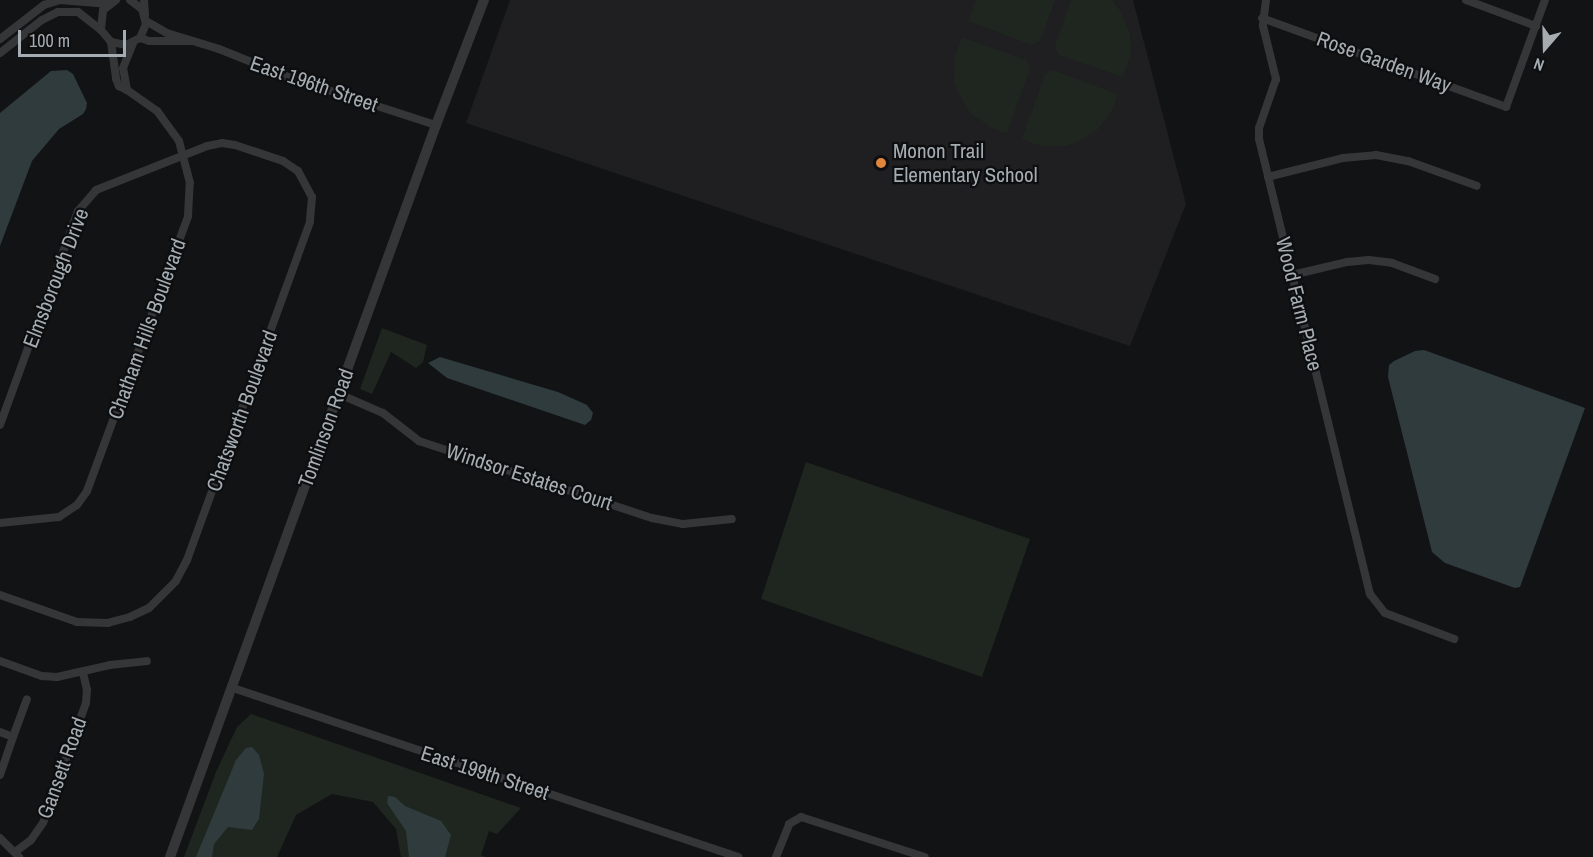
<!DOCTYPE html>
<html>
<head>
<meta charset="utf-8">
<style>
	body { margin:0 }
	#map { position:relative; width:1593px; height:857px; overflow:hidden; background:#121314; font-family:"Archivo Narrow",sans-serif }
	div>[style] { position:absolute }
	.built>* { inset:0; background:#1f1f21 }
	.green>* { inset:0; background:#1f261f }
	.water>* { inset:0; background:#2f3b3d }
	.minor>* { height:8px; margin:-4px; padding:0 4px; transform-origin:4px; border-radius:4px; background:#343638 }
	.tertiary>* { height:10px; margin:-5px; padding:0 5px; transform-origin:5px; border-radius:5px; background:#343638 }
	.dots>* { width:16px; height:16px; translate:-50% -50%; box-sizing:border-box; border:3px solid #0d0e0f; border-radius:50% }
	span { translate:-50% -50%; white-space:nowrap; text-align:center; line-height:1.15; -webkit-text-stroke:4.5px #0d0e0f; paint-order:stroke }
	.street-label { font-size:21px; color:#a5adb3 }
	.poi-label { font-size:21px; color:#a5adb3 }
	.left { translate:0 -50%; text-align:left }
	.north { position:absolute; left:1515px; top:18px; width:60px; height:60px; -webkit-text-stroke:4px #0d0e0f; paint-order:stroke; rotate:200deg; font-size:16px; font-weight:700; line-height:24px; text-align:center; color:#a5adb3 }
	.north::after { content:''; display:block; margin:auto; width:21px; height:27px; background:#a5adb3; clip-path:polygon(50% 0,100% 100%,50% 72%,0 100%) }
	.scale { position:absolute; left:18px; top:30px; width:108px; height:27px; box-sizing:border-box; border:3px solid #a5adb3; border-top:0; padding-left:8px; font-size:18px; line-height:21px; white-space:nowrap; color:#a5adb3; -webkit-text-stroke:4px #0d0e0f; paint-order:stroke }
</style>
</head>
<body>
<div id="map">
	<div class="built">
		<i style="clip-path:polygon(510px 0,1133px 0,1186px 204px,1130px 346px,466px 123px)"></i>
	</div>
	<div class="green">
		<i style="clip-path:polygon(976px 0,1055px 0,1040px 41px,1032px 45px,968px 21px)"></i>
		<i style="clip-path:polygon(1071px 0,1112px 0,1121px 12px,1130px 34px,1131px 46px,1130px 57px,1123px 77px,1059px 55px,1055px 46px)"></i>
		<i style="clip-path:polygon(962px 37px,1026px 60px,1030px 69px,1007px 133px,994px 129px,971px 114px,958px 92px,954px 81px,955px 57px)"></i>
		<i style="clip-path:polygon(1053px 70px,1117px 94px,1114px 107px,1098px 129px,1076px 143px,1065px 146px,1041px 146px,1022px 139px,1045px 74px)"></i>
		<i style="clip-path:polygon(382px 328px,427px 345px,423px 362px,416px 368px,391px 352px,372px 394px,360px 389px)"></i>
		<i style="clip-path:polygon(806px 462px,1030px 539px,982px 677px,761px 599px)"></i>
		<i style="clip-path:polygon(251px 714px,521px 808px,497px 834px,489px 831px,481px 855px,485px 857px,401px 857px,396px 829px,373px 802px,332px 794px,296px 815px,277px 857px,184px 857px,216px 772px,237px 727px)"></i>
	</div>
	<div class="water">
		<i style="clip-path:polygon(67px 70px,73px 74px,87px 103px,86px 109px,83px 114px,59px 129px,32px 161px,0 246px,0 113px,51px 71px)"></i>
		<i style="clip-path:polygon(1424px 350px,1585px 408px,1520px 587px,1515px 588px,1445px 563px,1432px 552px,1388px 377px,1389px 365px,1394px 361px,1415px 351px)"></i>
		<i style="clip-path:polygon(440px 357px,558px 392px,587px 405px,593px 413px,591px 420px,585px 425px,447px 378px,428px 363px)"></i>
		<i style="clip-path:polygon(252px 747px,259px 755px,264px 774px,259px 819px,252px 830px,228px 827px,214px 844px,212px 857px,196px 857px,236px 760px,246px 748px)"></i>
		<i style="clip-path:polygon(388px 796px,395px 797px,405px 806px,441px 821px,451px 835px,445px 857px,409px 857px,406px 831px,387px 803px)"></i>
	</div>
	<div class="minor">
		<i style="left:116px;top:0;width:16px;rotate:142deg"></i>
		<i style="left:103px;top:10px;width:20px;rotate:96deg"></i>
		<i style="left:101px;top:30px;width:16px;rotate:50deg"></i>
		<i style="left:111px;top:42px;width:15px;rotate:11deg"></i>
		<i style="left:126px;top:45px;width:16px;rotate:-27deg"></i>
		<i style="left:140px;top:38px;width:15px;rotate:-67deg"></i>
		<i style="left:146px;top:24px;width:16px;rotate:-105deg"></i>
		<i style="left:142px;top:9px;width:15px;rotate:-143deg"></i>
		<i style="left:144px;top:0;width:15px;rotate:86deg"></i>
		<i style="left:1266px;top:0;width:26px;rotate:97deg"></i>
		<i style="left:1263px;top:26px;width:55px;rotate:76.2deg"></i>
		<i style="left:1276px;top:79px;width:52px;rotate:109.1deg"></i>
		<i style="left:1259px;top:128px;width:11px;rotate:90deg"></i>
		<i style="left:1259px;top:139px;width:468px;rotate:76.3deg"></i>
		<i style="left:1370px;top:594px;width:24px;rotate:52deg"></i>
		<i style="left:1385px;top:613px;width:74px;rotate:20.6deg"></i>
		<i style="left:1466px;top:0;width:75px;rotate:20.4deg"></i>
		<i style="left:1262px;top:18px;width:260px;rotate:20deg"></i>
		<i style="left:1506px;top:107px;width:114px;rotate:-70deg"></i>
		<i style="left:146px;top:21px;width:24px;rotate:30deg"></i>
		<i style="left:167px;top:33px;width:54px;rotate:17.1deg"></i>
		<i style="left:219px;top:49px;width:78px;rotate:21.9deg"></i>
		<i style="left:291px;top:78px;width:152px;rotate:18deg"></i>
		<i style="left:140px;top:38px;width:9px;rotate:18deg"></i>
		<i style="left:149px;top:41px;width:43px"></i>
		<i style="left:0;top:39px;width:56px;rotate:-37.7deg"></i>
		<i style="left:44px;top:5px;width:17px;rotate:-17deg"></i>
		<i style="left:60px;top:0;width:49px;rotate:4.7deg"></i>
		<i style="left:111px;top:42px;width:37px;rotate:82deg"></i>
		<i style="left:116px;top:79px;width:8px;rotate:67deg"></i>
		<i style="left:119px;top:86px;width:9px;rotate:27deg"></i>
		<i style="left:127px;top:90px;width:22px;rotate:-100deg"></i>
		<i style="left:123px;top:68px;width:27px;rotate:-68deg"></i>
		<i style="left:0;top:53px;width:53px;rotate:-38.2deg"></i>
		<i style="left:42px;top:20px;width:18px;rotate:-27deg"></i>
		<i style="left:58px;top:12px;width:20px"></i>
		<i style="left:78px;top:12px;width:29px;rotate:38deg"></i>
		<i style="left:1268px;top:177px;width:77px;rotate:-14.2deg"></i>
		<i style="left:1343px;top:158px;width:33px;rotate:-5deg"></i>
		<i style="left:1376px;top:155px;width:33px;rotate:11deg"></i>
		<i style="left:1408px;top:161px;width:73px;rotate:19.9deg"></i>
		<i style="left:1292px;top:275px;width:57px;rotate:-13.3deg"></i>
		<i style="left:1347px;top:262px;width:22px;rotate:-5deg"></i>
		<i style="left:1369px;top:260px;width:23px;rotate:7deg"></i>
		<i style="left:1392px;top:263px;width:46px;rotate:20.4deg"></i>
		<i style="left:339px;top:394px;width:48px;rotate:23.4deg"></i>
		<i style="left:383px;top:413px;width:46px;rotate:37.9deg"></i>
		<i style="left:419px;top:441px;width:245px;rotate:18.3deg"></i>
		<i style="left:652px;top:518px;width:32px;rotate:11deg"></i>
		<i style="left:683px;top:524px;width:49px;rotate:-5.8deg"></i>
		<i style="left:0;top:425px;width:228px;rotate:-70deg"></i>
		<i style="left:78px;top:211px;width:28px;rotate:-49deg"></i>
		<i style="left:96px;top:190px;width:119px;rotate:-21.6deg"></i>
		<i style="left:207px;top:146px;width:15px;rotate:-11deg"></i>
		<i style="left:222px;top:143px;width:13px;rotate:9deg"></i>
		<i style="left:235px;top:145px;width:51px;rotate:18.4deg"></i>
		<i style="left:283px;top:161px;width:18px;rotate:34deg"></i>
		<i style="left:298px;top:171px;width:30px;rotate:62deg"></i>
		<i style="left:312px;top:197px;width:25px;rotate:95deg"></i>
		<i style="left:310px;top:222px;width:360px;rotate:110deg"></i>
		<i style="left:187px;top:560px;width:24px;rotate:118deg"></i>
		<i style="left:176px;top:581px;width:38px;rotate:135deg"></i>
		<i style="left:149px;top:608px;width:21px;rotate:155deg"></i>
		<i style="left:130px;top:617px;width:23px;rotate:165deg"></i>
		<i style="left:108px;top:623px;width:31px;rotate:-178deg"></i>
		<i style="left:77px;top:622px;width:82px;rotate:-160.7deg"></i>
		<i style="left:0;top:523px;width:59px;rotate:-5.8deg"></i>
		<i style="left:59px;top:517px;width:22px;rotate:-34deg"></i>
		<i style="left:77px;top:505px;width:17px;rotate:-54deg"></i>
		<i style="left:87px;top:491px;width:293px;rotate:-69.8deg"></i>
		<i style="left:188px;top:216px;width:33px;rotate:-87deg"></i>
		<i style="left:190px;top:183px;width:43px;rotate:-104.7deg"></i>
		<i style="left:179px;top:141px;width:37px;rotate:-126deg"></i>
		<i style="left:157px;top:111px;width:37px;rotate:-145deg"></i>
		<i style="left:0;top:661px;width:45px;rotate:19.7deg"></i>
		<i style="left:42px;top:676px;width:15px;rotate:4deg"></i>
		<i style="left:57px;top:677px;width:54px;rotate:-12.8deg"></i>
		<i style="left:110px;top:665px;width:37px;rotate:-6deg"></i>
		<i style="left:233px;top:688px;width:533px;rotate:18.5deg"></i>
		<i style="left:0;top:732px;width:14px;rotate:21deg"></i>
		<i style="left:13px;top:737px;width:40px;rotate:-69.8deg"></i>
		<i style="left:0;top:775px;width:40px;rotate:-71.1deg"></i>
		<i style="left:0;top:838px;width:27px;rotate:45deg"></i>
		<i style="left:15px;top:852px;width:20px;rotate:-37deg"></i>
		<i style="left:31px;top:840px;width:21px;rotate:-55deg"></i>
		<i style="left:43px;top:823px;width:127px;rotate:-70.3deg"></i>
		<i style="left:86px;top:703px;width:13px;rotate:-86deg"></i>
		<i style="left:87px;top:690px;width:17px;rotate:-103deg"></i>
		<i style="left:776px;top:857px;width:35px;rotate:-68deg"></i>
		<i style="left:789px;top:824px;width:14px;rotate:-30deg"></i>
		<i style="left:801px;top:817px;width:130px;rotate:17.9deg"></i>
	</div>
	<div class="tertiary">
		<i style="left:170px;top:857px;width:779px;rotate:-70.03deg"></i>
		<i style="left:436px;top:125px;width:134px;rotate:-69deg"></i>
	</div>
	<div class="dots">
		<i style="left:881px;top:163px;background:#e1853d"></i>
	</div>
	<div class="street-label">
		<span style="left:1384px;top:62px;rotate:20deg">Rose Garden Way</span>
		<span style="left:314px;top:84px;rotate:19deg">East 196th Street</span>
		<span style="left:56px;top:278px;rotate:-69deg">Elmsborough Drive</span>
		<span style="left:1299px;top:304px;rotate:76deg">Wood Farm Place</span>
		<span style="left:147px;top:329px;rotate:-70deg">Chatham Hills Boulevard</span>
		<span style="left:242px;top:411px;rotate:-70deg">Chatsworth Boulevard</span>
		<span style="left:326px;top:428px;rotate:-70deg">Tomlinson Road</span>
		<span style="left:529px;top:477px;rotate:18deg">Windsor Estates Court</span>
		<span style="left:62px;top:768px;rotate:-70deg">Gansett Road</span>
		<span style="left:485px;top:773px;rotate:18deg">East 199th Street</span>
	</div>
	<div class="poi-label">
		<span class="left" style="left:893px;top:163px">Monon Trail<br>Elementary School</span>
	</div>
	<div class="north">N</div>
	<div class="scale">100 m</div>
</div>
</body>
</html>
